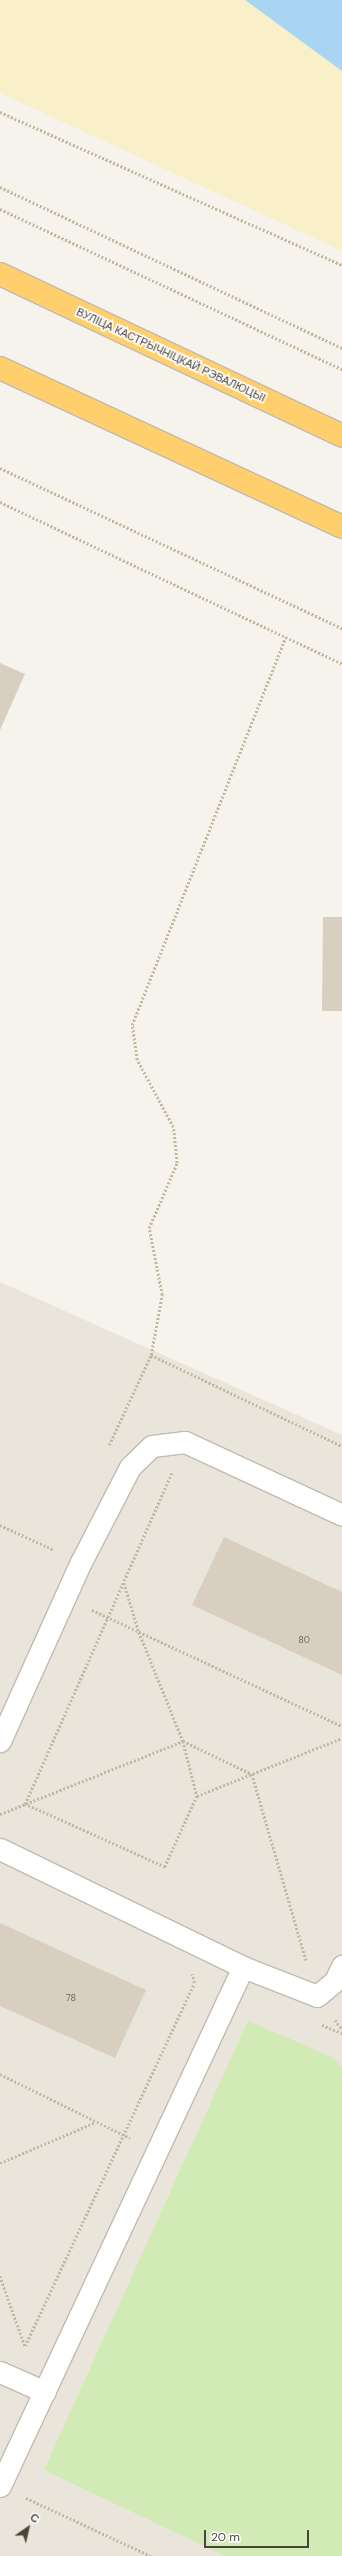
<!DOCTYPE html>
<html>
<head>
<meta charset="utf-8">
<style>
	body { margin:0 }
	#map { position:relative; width:342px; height:2556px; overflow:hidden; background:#f6f3ec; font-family:"DM Sans",sans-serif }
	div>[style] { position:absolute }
	.residential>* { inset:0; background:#eae5da }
	.green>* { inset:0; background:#d2eab5 }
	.sand>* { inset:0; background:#f9efc9 }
	.water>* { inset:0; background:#a9d4f2 }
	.building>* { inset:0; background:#d8cfc1 }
	.path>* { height:2.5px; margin-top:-1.25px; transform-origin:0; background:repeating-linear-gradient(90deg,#c4b79f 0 2px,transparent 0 4px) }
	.roads { filter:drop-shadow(1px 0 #c2bbae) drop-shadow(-1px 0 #c2bbae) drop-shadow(0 1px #c2bbae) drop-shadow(0 -1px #c2bbae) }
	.lane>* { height:21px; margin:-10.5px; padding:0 10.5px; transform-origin:10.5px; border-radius:10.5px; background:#fff }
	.highway>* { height:22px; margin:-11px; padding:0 11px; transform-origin:11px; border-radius:11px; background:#ffcf6e }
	span { translate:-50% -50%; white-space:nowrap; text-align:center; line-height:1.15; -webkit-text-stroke:3.5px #fff; paint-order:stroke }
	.number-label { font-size:9px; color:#6e675b }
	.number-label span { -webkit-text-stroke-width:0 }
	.street-label { font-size:11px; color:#4b4439 }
	.north { position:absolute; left:8px; top:2508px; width:40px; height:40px; -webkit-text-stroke:3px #fff; paint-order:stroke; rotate:34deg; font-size:11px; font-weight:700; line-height:16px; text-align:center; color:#4b4439 }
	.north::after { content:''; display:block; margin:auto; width:14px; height:18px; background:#4b4439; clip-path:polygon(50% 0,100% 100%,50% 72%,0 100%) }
	.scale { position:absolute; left:204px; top:2530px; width:105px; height:18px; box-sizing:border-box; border:2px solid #4b4439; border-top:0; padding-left:5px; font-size:12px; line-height:14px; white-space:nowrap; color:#4b4439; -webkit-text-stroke:3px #fff; paint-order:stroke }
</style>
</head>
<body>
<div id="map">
	<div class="residential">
		<i style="clip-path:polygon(0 1282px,342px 1435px,342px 2556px,0 2556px)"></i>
	</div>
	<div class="green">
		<i style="clip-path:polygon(248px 2021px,332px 2057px,342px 2067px,342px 2556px,225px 2556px,44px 2470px)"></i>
	</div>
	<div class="sand">
		<i style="clip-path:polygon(0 0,245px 0,342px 71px,342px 251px,0 93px)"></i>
	</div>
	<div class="water">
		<i style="clip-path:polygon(245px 0,342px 0,342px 71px)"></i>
	</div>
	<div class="building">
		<i style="clip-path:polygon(0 663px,25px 674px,0 730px)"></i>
		<i style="clip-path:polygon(323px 917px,342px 917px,342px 1011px,322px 1011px)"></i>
		<i style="clip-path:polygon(224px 1537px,342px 1592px,342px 1675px,192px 1605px)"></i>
		<i style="clip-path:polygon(0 1923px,146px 1990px,115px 2058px,0 2006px)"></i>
	</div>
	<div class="path">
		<i style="left:0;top:112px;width:375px;rotate:24.1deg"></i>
		<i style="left:0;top:187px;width:378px;rotate:25.2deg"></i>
		<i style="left:0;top:209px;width:378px;rotate:25.1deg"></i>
		<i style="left:0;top:468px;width:378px;rotate:25.1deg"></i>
		<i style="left:0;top:502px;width:378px;rotate:25.3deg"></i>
		<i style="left:151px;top:1355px;width:61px;rotate:-79.6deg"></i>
		<i style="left:162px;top:1295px;width:68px;rotate:-101deg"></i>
		<i style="left:149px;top:1228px;width:71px;rotate:-66.7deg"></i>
		<i style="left:177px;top:1163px;width:36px;rotate:-96deg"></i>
		<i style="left:173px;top:1127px;width:76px;rotate:-118.2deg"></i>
		<i style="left:137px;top:1060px;width:35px;rotate:-98deg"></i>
		<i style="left:132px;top:1025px;width:417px;rotate:-68.4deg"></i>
		<i style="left:109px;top:1445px;width:99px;rotate:-65deg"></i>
		<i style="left:151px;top:1355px;width:212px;rotate:25.5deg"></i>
		<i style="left:0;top:1525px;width:60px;rotate:24.8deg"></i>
		<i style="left:124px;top:1583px;width:51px;rotate:73deg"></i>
		<i style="left:139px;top:1632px;width:118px;rotate:68deg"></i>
		<i style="left:183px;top:1741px;width:57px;rotate:75.7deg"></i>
		<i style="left:197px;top:1796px;width:78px;rotate:114.3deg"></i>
		<i style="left:165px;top:1867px;width:154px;rotate:-155.8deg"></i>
		<i style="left:25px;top:1804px;width:363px;rotate:-66.1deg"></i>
		<i style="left:92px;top:1610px;width:276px;rotate:24.9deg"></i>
		<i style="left:197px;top:1796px;width:156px;rotate:-21.8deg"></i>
		<i style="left:0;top:1814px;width:197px;rotate:-21.7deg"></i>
		<i style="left:183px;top:1741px;width:76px;rotate:25.6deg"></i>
		<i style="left:252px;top:1774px;width:194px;rotate:73.8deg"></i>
		<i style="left:335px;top:2020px;width:11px;rotate:52deg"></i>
		<i style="left:322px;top:2025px;width:22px;rotate:22deg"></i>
		<i style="left:0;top:2074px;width:145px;rotate:26.2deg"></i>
		<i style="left:0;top:2163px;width:104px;rotate:-23.1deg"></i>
		<i style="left:0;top:2276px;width:74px;rotate:70.3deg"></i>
		<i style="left:25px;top:2346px;width:400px;rotate:-65deg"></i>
		<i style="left:194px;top:1983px;width:9px;rotate:-103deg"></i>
		<i style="left:26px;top:2498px;width:138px;rotate:24.9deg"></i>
	</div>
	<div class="roads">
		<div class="lane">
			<i style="left:0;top:1741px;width:196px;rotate:-65.7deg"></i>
			<i style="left:81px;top:1562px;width:107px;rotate:-62.7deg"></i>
			<i style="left:130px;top:1467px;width:30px;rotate:-44deg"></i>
			<i style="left:152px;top:1446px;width:33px;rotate:-7deg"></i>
			<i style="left:185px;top:1442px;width:173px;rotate:24.9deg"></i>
			<i style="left:0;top:1849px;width:270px;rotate:25.9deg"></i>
			<i style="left:0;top:2372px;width:49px;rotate:24deg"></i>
			<i style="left:0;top:2486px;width:573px;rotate:-64.91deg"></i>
			<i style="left:243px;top:1967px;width:79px;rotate:21.4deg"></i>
			<i style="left:317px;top:1996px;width:23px;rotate:-40deg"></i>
			<i style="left:335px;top:1981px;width:17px;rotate:-65deg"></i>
		</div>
		<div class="highway">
			<i style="left:0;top:274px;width:378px;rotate:25.3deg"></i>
			<i style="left:0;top:368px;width:377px;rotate:24.9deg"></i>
		</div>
	</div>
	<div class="number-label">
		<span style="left:304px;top:1640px">80</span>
		<span style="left:71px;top:1998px">78</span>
	</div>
	<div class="street-label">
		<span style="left:171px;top:355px;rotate:25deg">ВУЛІЦА КАСТРЫЧНІЦКАЙ РЭВАЛЮЦЫІ</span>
	</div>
	<div class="north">С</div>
	<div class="scale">20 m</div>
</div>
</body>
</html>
